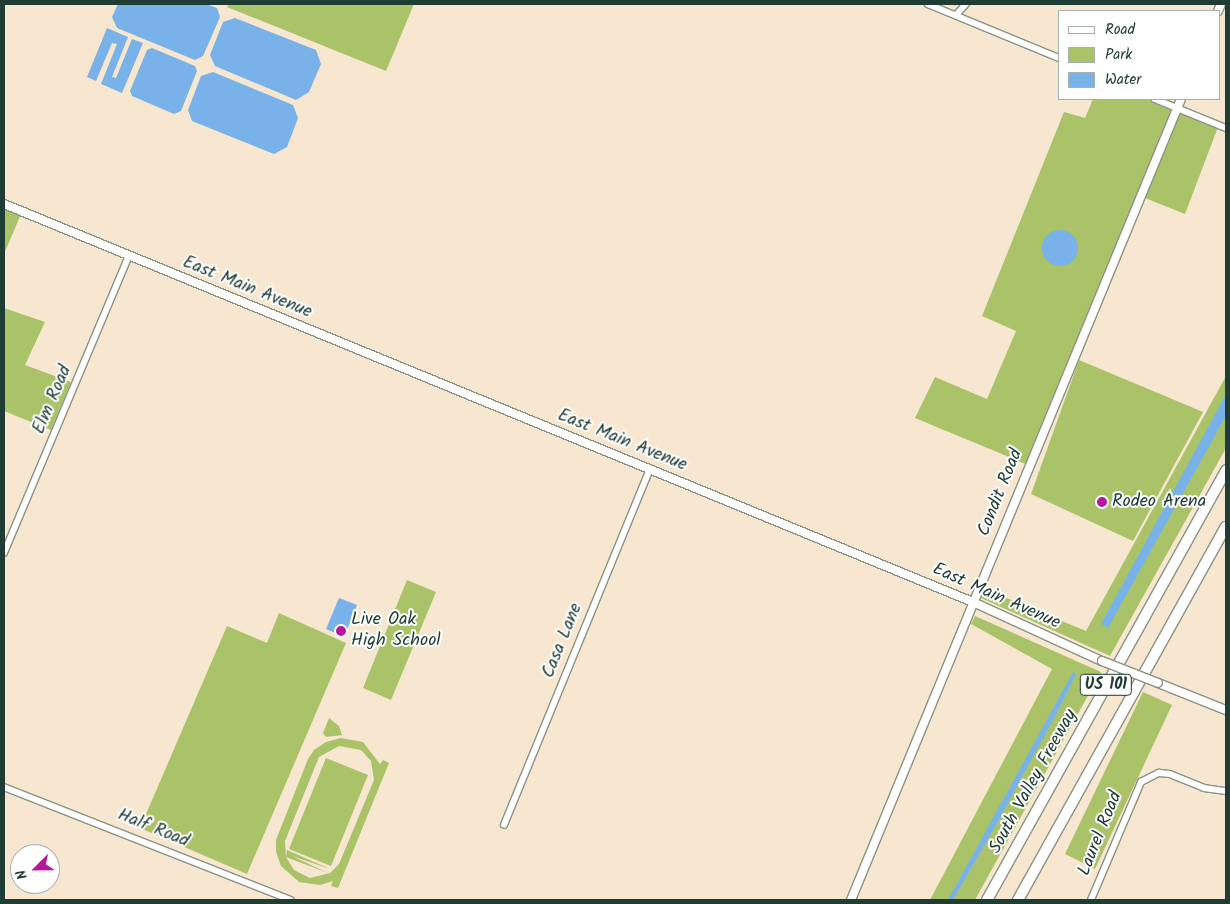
<!DOCTYPE html>
<html>
<head>
<meta charset="utf-8">
<style>
	body { margin:0 }
	#map { position:relative; width:1230px; height:904px; overflow:hidden; background:#f7e6d0; font-family:Kalam,sans-serif }
	div>[style] { position:absolute }
	.green>* { inset:0; background:#aac369 }
	.water>* { inset:0; background:#79b2e9 }
	.round { border-radius:50% }
	.roads { filter:drop-shadow(1px 0 #8b9282) drop-shadow(-1px 0 #8b9282) drop-shadow(0 1px #8b9282) drop-shadow(0 -1px #8b9282) }
	.street>* { height:5.5px; margin:-2.75px; padding:0 2.75px; transform-origin:2.75px; border-radius:2.75px; background:#fff }
	.secondary>* { height:8px; margin:-4px; padding:0 4px; transform-origin:4px; border-radius:4px; background:#fff }
	.highway>* { height:10px; margin:-5px; padding:0 5px; transform-origin:5px; border-radius:5px; background:#fff }
	.bridges { filter:drop-shadow(1px 0 #8b9282) drop-shadow(-1px 0 #8b9282) drop-shadow(0 1px #8b9282) drop-shadow(0 -1px #8b9282) }
	.secondary-bridge>* { height:8px; margin:-4px; padding:0 4px; transform-origin:4px; border-radius:4px; background:#fff }
	.dots>* { width:14px; height:14px; translate:-50% -50%; box-sizing:border-box; border:2px solid #fff; border-radius:50% }
	span { translate:-50% -50%; white-space:nowrap; text-align:center; line-height:1.15; -webkit-text-stroke:4px #fff; paint-order:stroke }
	.shield-label span { padding:1px 4px; background:#fff; border:1px solid; border-radius:4px; -webkit-text-stroke-width:0 }
	.shield-label { font-size:16px; color:#1f3d34; font-weight:700 }
	.street-label { font-size:18px; color:#1f3d34 }
	.poi-label { font-size:18px; color:#1f3d34 }
	.left { translate:0 -50%; text-align:left }
	.frame { position:absolute; inset:0; border:5px solid #1f3d34; pointer-events:none }
	.legend { position:absolute; left:1058px; top:10px; width:162px; height:90px; box-sizing:border-box; background:#fff; border:1px solid #a5b1ae; margin:0; padding:6px 9px; list-style:none; font-size:15px; color:#1f3d34 }
	.legend li { display:flex; align-items:center; gap:10px; height:25px }
	.legend b { width:25px; border:1px solid #a5b1ae }
	.north { position:absolute; left:10px; top:844px; width:50px; height:50px; box-sizing:border-box; background:#fff; border:1px solid #a5b1ae; border-radius:50%; rotate:247deg; font-size:14px; font-weight:700; line-height:20px; text-align:center; color:#1f3d34 }
	.north::after { content:''; display:block; margin:auto; width:18px; height:22px; background:#b5179e; clip-path:polygon(50% 0,100% 100%,50% 72%,0 100%) }
</style>
</head>
<body>
<div id="map">
	<div class="green">
		<i style="clip-path:polygon(229px 4px,414px 4px,386px 71px,227px 7px)"></i>
		<i style="clip-path:polygon(1093px 99px,1148px 99px,1218px 127px,1185px 214px,1140px 196px,1028px 465px,915px 418px,935px 377px,987px 399px,1016px 331px,982px 316px,1064px 112px,1085px 118px)"></i>
		<i style="clip-path:polygon(4px 207px,21px 214px,4px 254px)"></i>
		<i style="clip-path:polygon(4px 308px,45px 322px,25px 365px,71px 382px,51px 430px,4px 411px)"></i>
		<i style="clip-path:polygon(1079px 360px,1203px 412px,1133px 541px,1031px 494px)"></i>
		<i style="clip-path:polygon(1226px 376px,1226px 448px,1110px 656px,981px 598px,985px 589px,1086px 631px)"></i>
		<i style="clip-path:polygon(407px 580px,436px 592px,391px 700px,363px 688px)"></i>
		<i style="clip-path:polygon(279px 613px,346px 643px,247px 874px,140px 828px,227px 626px,267px 643px)"></i>
		<i style="clip-path:polygon(975px 616px,1101px 672px,975px 900px,930px 900px,1052px 669px,971px 624px)"></i>
		<i style="clip-path:polygon(1143px 692px,1172px 705px,1095px 869px,1065px 854px)"></i>
		<i style="clip-path:polygon(329px 718px,339px 726px,342px 735px,326px 737px,323px 733px)"></i>
		<i style="clip-path:polygon(evenodd,341px 738px,363px 742px,380px 764px,383px 760px,389px 763px,338px 888px,331px 886px,333px 881px,320px 885px,299px 882px,281px 866px,276px 852px,276px 840px,308px 759px,314px 750px,326px 742px,341px 738px,339px 746px,361px 750px,371px 761px,374px 780px,339px 864px,330px 873px,310px 878px,294px 870px,286px 857px,328px 873px,292px 856px,330px 869px,287px 850px,286px 857px,285px 841px,319px 757px,339px 746px)"></i>
		<i style="clip-path:polygon(326px 758px,368px 775px,331px 866px,289px 849px)"></i>
	</div>
	<div class="water">
		<i style="clip-path:polygon(118px 4px,206px 4px,217px 8px,220px 17px,203px 56px,195px 60px,117px 28px,112px 17px)"></i>
		<i style="clip-path:polygon(235px 18px,316px 50px,321px 64px,309px 92px,296px 100px,215px 66px,210px 55px,223px 22px)"></i>
		<i style="clip-path:polygon(107px 28px,128px 37px,112px 77px,116px 78px,132px 39px,143px 43px,122px 93px,101px 84px,117px 44px,112px 43px,96px 81px,87px 77px)"></i>
		<i style="clip-path:polygon(152px 48px,195px 66px,197px 71px,181px 111px,174px 114px,132px 96px,130px 91px,147px 50px)"></i>
		<i style="clip-path:polygon(213px 72px,293px 105px,298px 118px,287px 147px,274px 154px,192px 121px,188px 110px,201px 76px)"></i>
		<i class="round" style="left:1042px;top:230px;width:36px;height:36px"></i>
		<i style="clip-path:polygon(1226px 394px,1226px 416px,1108px 628px,1105px 626px,1101px 624px)"></i>
		<i style="clip-path:polygon(339px 598px,357px 605px,344px 637px,326px 629px)"></i>
		<i style="clip-path:polygon(1073px 672px,1076px 674px,1061px 705px,996px 825px,953px 900px,948px 900px)"></i>
	</div>
	<div class="roads">
		<div class="street">
			<i style="left:928px;top:4px;width:142px;rotate:22.4deg"></i>
			<i style="left:956px;top:15px;width:15px;rotate:-48deg"></i>
			<i style="left:1155px;top:99px;width:77px;rotate:22.2deg"></i>
			<i style="left:4px;top:553px;width:320px;rotate:-67.2deg"></i>
			<i style="left:4px;top:787px;width:308px;rotate:21.5deg"></i>
			<i style="left:504px;top:825px;width:385px;rotate:-67.7deg"></i>
			<i style="left:1091px;top:900px;width:128px;rotate:-67deg"></i>
			<i style="left:1141px;top:782px;width:20px;rotate:-27deg"></i>
			<i style="left:1159px;top:773px;width:11px;rotate:5deg"></i>
			<i style="left:1170px;top:774px;width:37px;rotate:22deg"></i>
			<i style="left:1204px;top:788px;width:22px;rotate:8deg"></i>
		</div>
		<div class="secondary">
			<i style="left:1218px;top:11px;width:8px;rotate:-67deg"></i>
			<i style="left:4px;top:204px;width:1048px;rotate:22.33deg"></i>
			<i style="left:973px;top:602px;width:142px;rotate:24.6deg"></i>
			<i style="left:1158px;top:683px;width:73px;rotate:21.7deg"></i>
			<i style="left:851px;top:900px;width:866px;rotate:-67.61deg"></i>
		</div>
		<div class="highway">
			<i style="left:987px;top:900px;width:492px;rotate:-60.9deg"></i>
			<i style="left:1018px;top:900px;width:427px;rotate:-60.9deg"></i>
		</div>
	</div>
	<div class="bridges">
		<div class="secondary-bridge">
			<i style="left:1102px;top:661px;width:60px;rotate:21.4deg"></i>
		</div>
	</div>
	<div class="dots">
		<i style="left:1102px;top:502px;background:#b5179e"></i>
		<i style="left:341px;top:631px;background:#b5179e"></i>
	</div>
	<div class="shield-label">
		<span style="left:1106px;top:685px">US 101</span>
	</div>
	<div class="street-label">
		<span style="left:247px;top:288px;rotate:22deg">East Main Avenue</span>
		<span style="left:53px;top:400px;rotate:-67deg">Elm Road</span>
		<span style="left:622px;top:441px;rotate:22deg">East Main Avenue</span>
		<span style="left:1001px;top:493px;rotate:-68deg">Condit Road</span>
		<span style="left:996px;top:597px;rotate:24deg">East Main Avenue</span>
		<span style="left:563px;top:641px;rotate:-68deg">Casa Lane</span>
		<span style="left:1034px;top:782px;rotate:-61deg">South Valley Freeway</span>
		<span style="left:153px;top:829px;rotate:22deg">Half Road</span>
		<span style="left:1101px;top:834px;rotate:-68deg">Laurel Road</span>
	</div>
	<div class="poi-label">
		<span class="left" style="left:1112px;top:502px">Rodeo Arena</span>
		<span class="left" style="left:351px;top:631px">Live Oak<br>High School</span>
	</div>
	<div class="frame"></div>
	<ul class="legend">
	<li><b style="height:6px;background:#fff"></b>Road</li>
	<li><b style="height:14px;background:#aac369"></b>Park</li>
	<li><b style="height:14px;background:#79b2e9"></b>Water</li>
	</ul>
	<div class="north">N</div>
</div>
</body>
</html>
